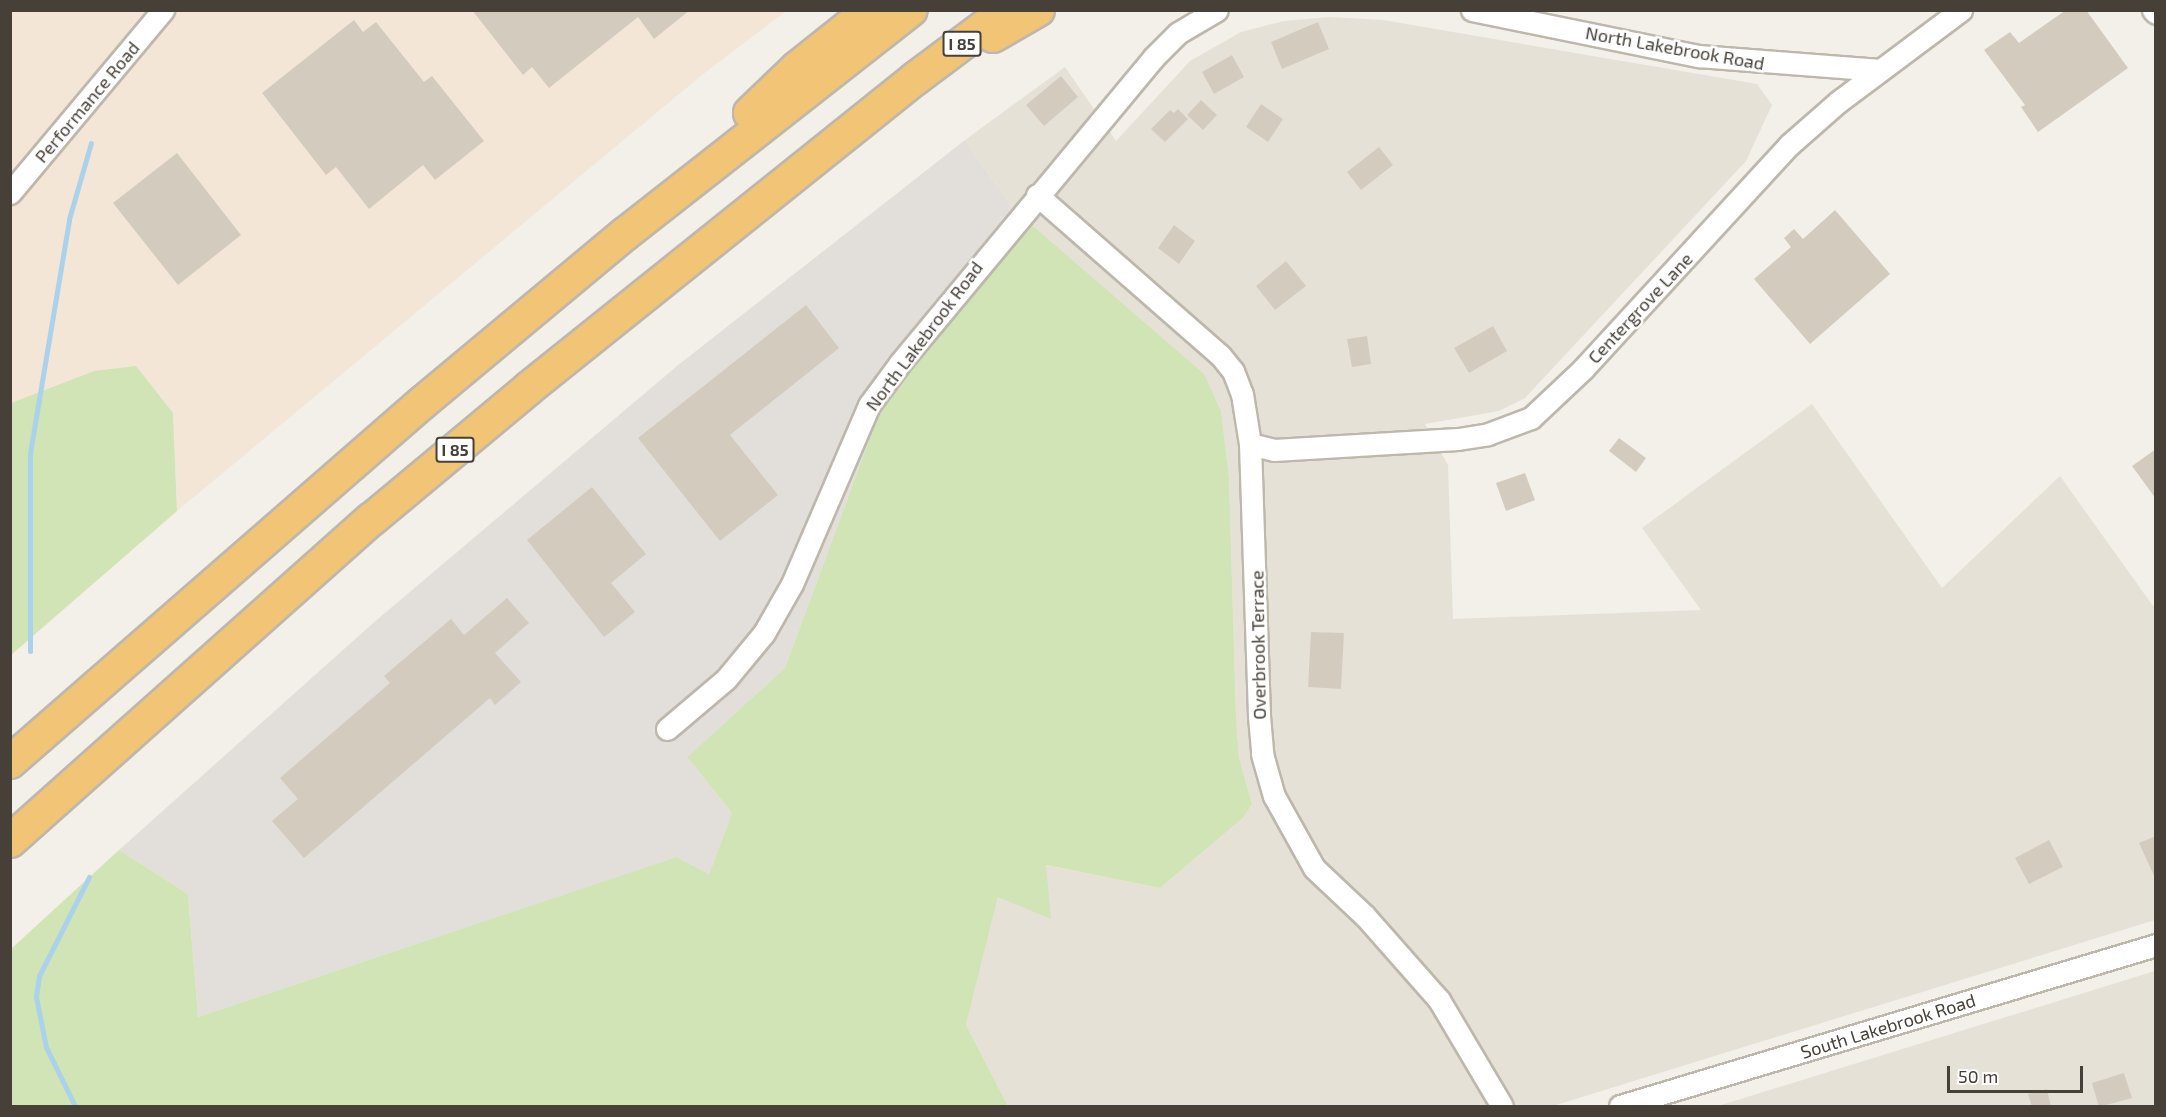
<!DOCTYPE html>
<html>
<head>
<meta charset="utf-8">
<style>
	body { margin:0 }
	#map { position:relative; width:2166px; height:1117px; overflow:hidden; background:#f3efe9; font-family:"Exo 2",sans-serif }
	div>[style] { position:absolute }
	.residential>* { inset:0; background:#e6e1d7 }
	.commercial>* { inset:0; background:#f3e6d6 }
	.industrial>* { inset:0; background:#e2deda }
	.green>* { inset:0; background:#d0e4b5 }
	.stream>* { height:5px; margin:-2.5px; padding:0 2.5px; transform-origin:2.5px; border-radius:2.5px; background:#aad2ea }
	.building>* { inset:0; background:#d4cbbf }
	.roads { filter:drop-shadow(2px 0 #beb7ac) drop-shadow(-2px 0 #beb7ac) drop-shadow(0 2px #beb7ac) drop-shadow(0 -2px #beb7ac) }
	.minor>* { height:21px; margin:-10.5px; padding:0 10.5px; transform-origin:10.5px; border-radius:10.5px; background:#fff }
	.highway>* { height:32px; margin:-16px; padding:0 16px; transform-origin:16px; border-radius:16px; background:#f2c475 }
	span { translate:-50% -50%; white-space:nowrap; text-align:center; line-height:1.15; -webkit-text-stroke:5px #fff; paint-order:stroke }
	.shield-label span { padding:2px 4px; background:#fff; border:2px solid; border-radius:4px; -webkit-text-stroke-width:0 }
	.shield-label { font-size:16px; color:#464038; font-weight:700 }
	.street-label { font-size:18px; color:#464038 }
	.frame { position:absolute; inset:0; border:12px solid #464038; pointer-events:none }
	.scale { position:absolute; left:1947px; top:1066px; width:136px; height:27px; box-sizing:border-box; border:3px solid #464038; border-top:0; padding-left:8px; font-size:18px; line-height:21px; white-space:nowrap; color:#464038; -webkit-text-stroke:4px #fff; paint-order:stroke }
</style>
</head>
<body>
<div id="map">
	<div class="residential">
		<i style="clip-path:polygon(1329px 17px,1383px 20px,1757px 84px,1772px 105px,1746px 161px,1525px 398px,1499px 411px,1425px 424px,1448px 465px,1453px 619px,1701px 610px,1642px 528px,1812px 404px,1942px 588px,2060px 476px,2153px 606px,2155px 605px,2155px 920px,1553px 1106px,1008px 1106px,966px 1025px,998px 897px,1045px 865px,1160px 888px,1244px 817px,1252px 804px,1239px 758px,1236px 717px,1229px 477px,1221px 411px,1203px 374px,1034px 228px,1022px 222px,965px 140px,1065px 67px,1116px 141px,1190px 61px,1241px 32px,1284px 21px)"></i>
		<i style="clip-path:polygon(2155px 971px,2155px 1106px,1718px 1106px)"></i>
	</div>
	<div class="commercial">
		<i style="clip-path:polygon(11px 11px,786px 11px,702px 75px,177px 511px,173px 413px,94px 371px,11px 403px)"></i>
	</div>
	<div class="industrial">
		<i style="clip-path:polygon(965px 140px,1022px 222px,889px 386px,785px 668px,687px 757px,732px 813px,709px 874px,676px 857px,198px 1017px,188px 894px,119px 850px,372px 624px,677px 366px)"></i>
	</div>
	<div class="green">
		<i style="clip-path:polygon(1022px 222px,1034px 227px,1204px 374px,1221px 411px,1229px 477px,1236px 717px,1239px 758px,1252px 804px,1244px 817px,1160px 888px,1046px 865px,1051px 919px,998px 897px,966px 1025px,1008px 1106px,11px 1106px,11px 949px,119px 850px,188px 894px,198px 1017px,676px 857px,709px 874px,732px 813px,687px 757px,785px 668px,889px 386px)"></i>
		<i style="clip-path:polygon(136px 366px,173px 413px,177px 511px,11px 655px,11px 403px,94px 371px)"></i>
	</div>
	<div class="stream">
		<i style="left:30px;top:651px;width:198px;rotate:-90deg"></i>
		<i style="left:30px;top:453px;width:237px;rotate:-80.5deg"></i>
		<i style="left:69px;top:219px;width:79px;rotate:-73.9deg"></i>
		<i style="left:75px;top:1106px;width:66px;rotate:-116.2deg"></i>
		<i style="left:46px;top:1047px;width:51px;rotate:-101.3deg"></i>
		<i style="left:36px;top:997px;width:21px;rotate:-82deg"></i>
		<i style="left:39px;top:976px;width:111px;rotate:-63.2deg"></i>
	</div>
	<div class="building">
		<i style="clip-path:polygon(472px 10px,690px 10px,654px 39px,638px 17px,549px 88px,532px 67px,523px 75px)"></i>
		<i style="clip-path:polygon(2066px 10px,2086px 10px,2128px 68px,2038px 132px,2021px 107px,2025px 105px,1984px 50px,2010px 32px,2019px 43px)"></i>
		<i style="clip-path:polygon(354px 20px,363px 32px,376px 22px,424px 82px,432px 76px,484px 141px,435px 180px,423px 165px,369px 209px,336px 167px,326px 175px,262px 93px)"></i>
		<i style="clip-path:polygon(1318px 22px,1329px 49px,1282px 69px,1271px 42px)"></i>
		<i style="clip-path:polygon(1232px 55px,1244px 77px,1214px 94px,1202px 72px)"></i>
		<i style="clip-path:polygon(1061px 76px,1078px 97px,1044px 126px,1026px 105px)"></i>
		<i style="clip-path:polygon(1201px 100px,1217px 115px,1203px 130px,1187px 115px)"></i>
		<i style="clip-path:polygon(1261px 104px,1283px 119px,1268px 142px,1246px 127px)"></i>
		<i style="clip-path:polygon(1178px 109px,1188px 119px,1165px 142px,1151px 129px,1170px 110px,1174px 113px)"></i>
		<i style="clip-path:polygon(1379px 147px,1393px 165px,1361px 190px,1347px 172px)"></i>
		<i style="clip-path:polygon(177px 153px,241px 235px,178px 285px,113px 203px)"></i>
		<i style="clip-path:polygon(1835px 210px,1890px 274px,1810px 344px,1754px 279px,1791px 247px,1784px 238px,1794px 229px,1803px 239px)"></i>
		<i style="clip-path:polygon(1174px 225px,1195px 241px,1179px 264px,1158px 248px)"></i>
		<i style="clip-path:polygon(1286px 261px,1306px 286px,1275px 310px,1256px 286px)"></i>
		<i style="clip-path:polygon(806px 305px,839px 348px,730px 435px,778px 495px,720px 541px,638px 438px)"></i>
		<i style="clip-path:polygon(1493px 326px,1507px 351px,1469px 373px,1454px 348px)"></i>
		<i style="clip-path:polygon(1367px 336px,1371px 364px,1352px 367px,1347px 339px)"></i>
		<i style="clip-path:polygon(1619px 438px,1646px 458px,1636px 472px,1609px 451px)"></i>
		<i style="clip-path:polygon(2156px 449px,2156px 499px,2132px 466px)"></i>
		<i style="clip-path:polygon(1525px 473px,1535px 500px,1506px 511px,1496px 483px)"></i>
		<i style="clip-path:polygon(592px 487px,646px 554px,611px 583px,635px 612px,604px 637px,527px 540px)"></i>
		<i style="clip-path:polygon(507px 598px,529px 623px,495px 653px,521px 682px,495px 705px,490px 698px,304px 858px,272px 821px,298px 799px,280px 778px,390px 683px,384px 676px,451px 619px,464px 635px)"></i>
		<i style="clip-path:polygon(1311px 632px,1344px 633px,1341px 689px,1308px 687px)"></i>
		<i style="clip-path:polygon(2156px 836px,2156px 880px,2139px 843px)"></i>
		<i style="clip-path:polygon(2049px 840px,2063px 867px,2029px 884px,2015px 858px)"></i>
		<i style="clip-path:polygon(2124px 1073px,2132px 1098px,2099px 1107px,2092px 1083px)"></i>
		<i style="clip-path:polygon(2047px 1089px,2051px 1107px,2032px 1107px,2028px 1094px)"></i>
	</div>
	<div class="roads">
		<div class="minor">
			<i style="left:1472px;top:10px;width:232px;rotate:11.5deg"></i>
			<i style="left:1699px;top:56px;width:181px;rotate:4.4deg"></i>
			<i style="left:2153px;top:10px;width:4px;rotate:45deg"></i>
			<i style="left:10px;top:193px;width:239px;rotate:-50.1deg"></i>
			<i style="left:1037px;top:195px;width:243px;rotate:41.2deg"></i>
			<i style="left:1220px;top:355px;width:21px;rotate:51deg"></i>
			<i style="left:1233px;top:371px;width:25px;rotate:69deg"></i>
			<i style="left:1242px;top:394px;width:51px;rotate:80.9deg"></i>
			<i style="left:1250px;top:444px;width:272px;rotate:88.1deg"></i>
			<i style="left:1259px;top:716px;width:38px;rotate:85deg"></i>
			<i style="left:1262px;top:754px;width:44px;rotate:74.1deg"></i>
			<i style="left:1274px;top:796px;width:82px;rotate:60.9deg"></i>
			<i style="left:1314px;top:868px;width:70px;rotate:43.3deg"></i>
			<i style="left:1365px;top:916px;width:112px;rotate:48.6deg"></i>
			<i style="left:1439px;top:1000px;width:123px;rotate:59.3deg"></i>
			<i style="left:1250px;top:444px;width:25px;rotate:14deg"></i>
			<i style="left:1274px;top:450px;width:184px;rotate:-3.4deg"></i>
			<i style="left:1458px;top:439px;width:30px;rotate:-9deg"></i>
			<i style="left:1488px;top:434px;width:46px;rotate:-20.4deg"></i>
			<i style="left:1531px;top:418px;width:71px;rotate:-43.3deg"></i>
			<i style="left:1583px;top:369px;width:304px;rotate:-47.4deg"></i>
			<i style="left:1789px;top:145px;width:65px;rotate:-41.3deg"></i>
			<i style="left:1838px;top:102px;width:154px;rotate:-36.8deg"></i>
			<i style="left:667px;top:729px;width:77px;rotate:-40.3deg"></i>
			<i style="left:726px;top:679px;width:60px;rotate:-50.4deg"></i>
			<i style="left:764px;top:633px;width:56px;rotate:-60.3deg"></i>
			<i style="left:792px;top:584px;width:195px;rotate:-66.7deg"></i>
			<i style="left:869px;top:405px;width:52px;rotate:-53.6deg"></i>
			<i style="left:900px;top:363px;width:396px;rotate:-50.3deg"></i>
			<i style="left:1153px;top:58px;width:35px;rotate:-45deg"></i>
			<i style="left:1178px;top:33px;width:45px;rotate:-30.5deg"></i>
			<i style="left:1620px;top:1106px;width:560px;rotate:-16.72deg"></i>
		</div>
		<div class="highway">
			<i style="left:993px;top:36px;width:52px;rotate:-30deg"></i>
			<i style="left:750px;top:113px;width:65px;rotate:-43.8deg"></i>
			<i style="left:797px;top:68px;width:93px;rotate:-38.5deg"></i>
			<i style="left:10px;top:762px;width:546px;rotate:-41.07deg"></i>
			<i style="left:422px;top:403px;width:264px;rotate:-39.8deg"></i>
			<i style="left:625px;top:234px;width:363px;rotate:-38.1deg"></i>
			<i style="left:10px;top:841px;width:484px;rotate:-41.7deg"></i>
			<i style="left:372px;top:519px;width:204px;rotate:-39.8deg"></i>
			<i style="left:529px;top:388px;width:496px;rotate:-38.7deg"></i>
			<i style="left:916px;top:78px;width:114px;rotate:-36.8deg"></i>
		</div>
	</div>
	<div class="shield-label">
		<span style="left:962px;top:44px">I 85</span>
		<span style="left:455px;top:450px">I 85</span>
	</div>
	<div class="street-label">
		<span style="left:1675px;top:48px;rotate:10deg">North Lakebrook Road</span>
		<span style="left:87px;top:102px;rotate:-50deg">Performance Road</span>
		<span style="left:1640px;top:308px;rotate:-47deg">Centergrove Lane</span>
		<span style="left:924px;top:336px;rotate:-53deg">North Lakebrook Road</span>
		<span style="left:1258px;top:645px;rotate:-91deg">Overbrook Terrace</span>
		<span style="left:1888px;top:1026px;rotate:-17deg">South Lakebrook Road</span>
	</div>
	<div class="frame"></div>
	<div class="scale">50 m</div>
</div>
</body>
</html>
